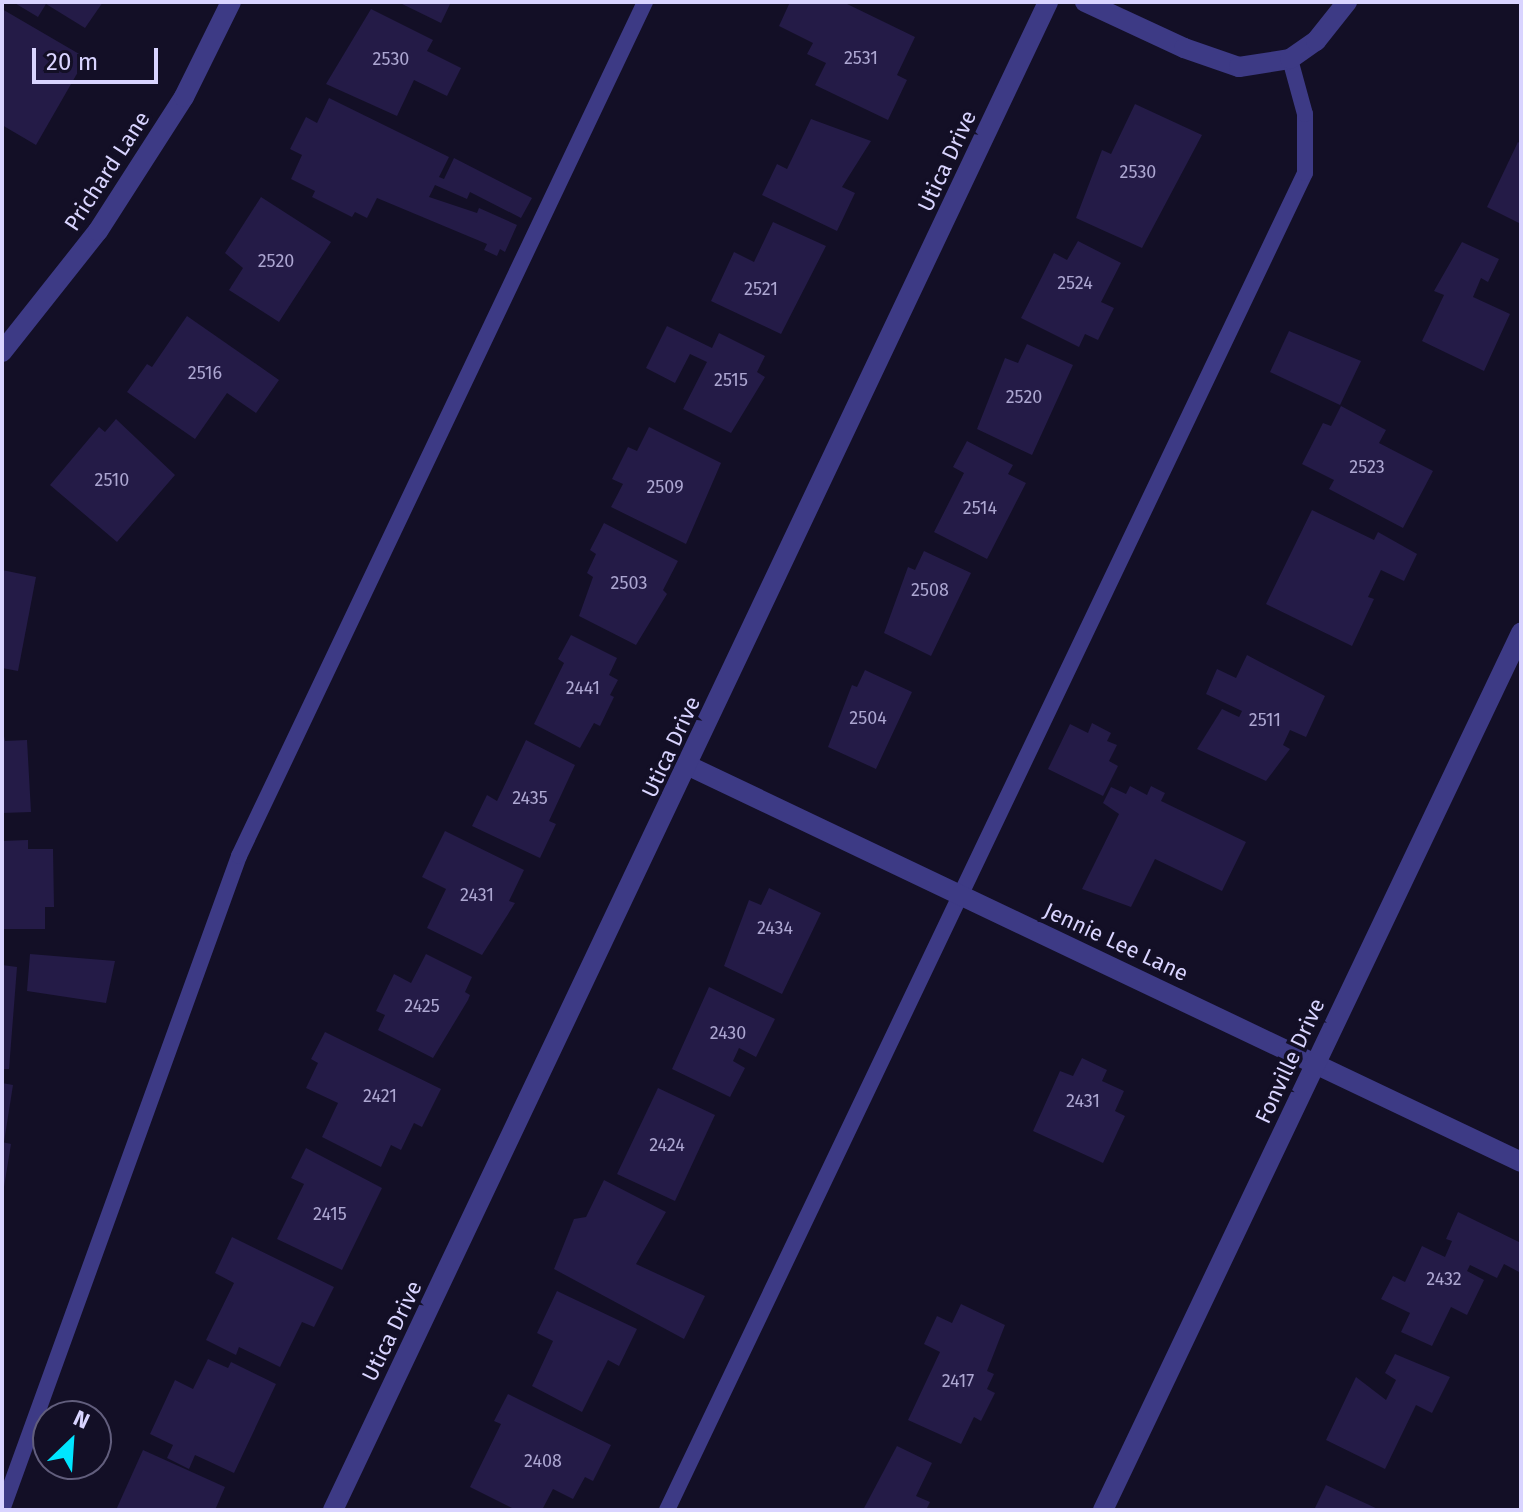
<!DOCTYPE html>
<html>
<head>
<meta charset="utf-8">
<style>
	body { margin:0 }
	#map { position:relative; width:1523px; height:1512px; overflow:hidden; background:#130f26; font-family:"Fira Sans",sans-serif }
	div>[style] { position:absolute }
	.building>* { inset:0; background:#241b47 }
	.lane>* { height:16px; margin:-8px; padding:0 8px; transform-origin:8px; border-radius:8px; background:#3d3a85 }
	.street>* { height:20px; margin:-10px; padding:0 10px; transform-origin:10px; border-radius:10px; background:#3d3a85 }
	span { translate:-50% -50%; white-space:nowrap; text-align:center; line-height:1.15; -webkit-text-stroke:7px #130f26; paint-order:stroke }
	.number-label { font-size:18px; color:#aca6d1 }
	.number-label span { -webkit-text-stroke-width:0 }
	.street-label { font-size:22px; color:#d9d4ff }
	.frame { position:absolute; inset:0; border:4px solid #d9d4ff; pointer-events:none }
	.north { position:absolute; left:32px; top:1400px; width:80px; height:80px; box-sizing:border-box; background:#130f26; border:2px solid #625e7d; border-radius:50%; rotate:25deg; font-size:22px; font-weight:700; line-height:32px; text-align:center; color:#d9d4ff }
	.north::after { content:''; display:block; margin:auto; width:28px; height:36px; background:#00e5ff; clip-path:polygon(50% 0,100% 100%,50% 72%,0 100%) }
	.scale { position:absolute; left:32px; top:48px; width:126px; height:36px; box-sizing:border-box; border:4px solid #d9d4ff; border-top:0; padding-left:10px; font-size:24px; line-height:28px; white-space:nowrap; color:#d9d4ff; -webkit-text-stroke:6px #130f26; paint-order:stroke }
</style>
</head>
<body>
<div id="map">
	<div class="building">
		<i style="clip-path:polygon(13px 2px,103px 2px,85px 28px,46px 4px,38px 17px)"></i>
		<i style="clip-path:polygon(398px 2px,451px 2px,441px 23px)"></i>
		<i style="clip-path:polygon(790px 2px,843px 2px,915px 37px,897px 75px,907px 80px,888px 120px,815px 85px,826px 63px,807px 54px,813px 43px,779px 26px)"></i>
		<i style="clip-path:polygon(2px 9px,86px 58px,36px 145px,2px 125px)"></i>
		<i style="clip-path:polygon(371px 9px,433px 40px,427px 51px,461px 68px,447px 96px,414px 80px,397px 116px,326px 84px)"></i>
		<i style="clip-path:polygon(329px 98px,449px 157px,439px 177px,444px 179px,454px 158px,532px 198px,521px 218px,470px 192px,467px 199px,435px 185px,429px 197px,477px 213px,479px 208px,517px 225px,505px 252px,500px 249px,497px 256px,484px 250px,487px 244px,377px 198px,367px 218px,355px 212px,352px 217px,312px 197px,315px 191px,291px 179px,302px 155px,290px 149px,306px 117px,317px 123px)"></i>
		<i style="clip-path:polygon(1135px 104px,1202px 135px,1142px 248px,1076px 218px,1102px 150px,1111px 154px)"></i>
		<i style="clip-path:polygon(811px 119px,871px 141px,842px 187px,855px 193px,837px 231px,762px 195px,777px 164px,787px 169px)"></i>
		<i style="clip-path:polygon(1518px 142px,1521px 144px,1521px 224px,1487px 207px)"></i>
		<i style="clip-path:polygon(261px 197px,331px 242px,279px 322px,229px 290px,243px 268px,225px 253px)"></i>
		<i style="clip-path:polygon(773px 222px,826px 246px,781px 334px,711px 301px,734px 252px,754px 262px)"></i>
		<i style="clip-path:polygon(1078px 241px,1121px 263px,1101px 302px,1114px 308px,1098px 340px,1085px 334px,1079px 347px,1021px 318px,1054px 253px,1067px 260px)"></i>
		<i style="clip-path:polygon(1462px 242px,1499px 259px,1488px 282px,1481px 278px,1473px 297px,1510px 314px,1484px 371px,1422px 341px,1444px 295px,1434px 291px)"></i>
		<i style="clip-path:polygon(187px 316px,279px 380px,256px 413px,227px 393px,195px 439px,127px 392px,147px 364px,152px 367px)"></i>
		<i style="clip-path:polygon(667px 326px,712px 348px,719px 333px,765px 356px,757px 372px,765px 377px,731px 433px,683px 409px,707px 362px,690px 354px,675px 383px,646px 368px)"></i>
		<i style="clip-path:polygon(1289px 331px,1361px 361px,1340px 405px,1270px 372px)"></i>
		<i style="clip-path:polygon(1027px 344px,1073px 365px,1032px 455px,977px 429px,1005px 358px,1018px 363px)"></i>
		<i style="clip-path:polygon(1341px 406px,1386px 430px,1379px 443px,1433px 471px,1403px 528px,1329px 489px,1334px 480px,1302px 464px,1323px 423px,1331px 426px)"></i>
		<i style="clip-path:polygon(116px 419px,175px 475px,117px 542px,50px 485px,99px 427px,105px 432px)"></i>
		<i style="clip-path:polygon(649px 427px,721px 463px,686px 544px,611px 507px,623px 484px,612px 479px,628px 447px,637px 451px)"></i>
		<i style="clip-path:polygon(967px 441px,1013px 465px,1008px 474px,1026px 483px,987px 559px,934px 532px,964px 473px,953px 467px)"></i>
		<i style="clip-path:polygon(1312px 510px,1374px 540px,1378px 532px,1417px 554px,1404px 581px,1381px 570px,1368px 597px,1374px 599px,1352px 646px,1266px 604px)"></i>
		<i style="clip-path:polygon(604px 523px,678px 561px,663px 590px,667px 594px,636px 645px,579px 616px,593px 577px,587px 573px,596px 554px,590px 550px)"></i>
		<i style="clip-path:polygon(924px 551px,971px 573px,931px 656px,884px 633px,908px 567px,915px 570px)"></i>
		<i style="clip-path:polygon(2px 570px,36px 577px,18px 671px,2px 668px)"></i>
		<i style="clip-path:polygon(571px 635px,617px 658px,609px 675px,618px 680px,610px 695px,614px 697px,600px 726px,594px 723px,580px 748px,534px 724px,564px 663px,558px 659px)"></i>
		<i style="clip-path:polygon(1247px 655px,1325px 696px,1306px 737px,1290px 730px,1283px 745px,1290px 749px,1266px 781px,1197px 749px,1222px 709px,1239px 717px,1242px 711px,1206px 694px,1217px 669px,1236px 678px)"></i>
		<i style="clip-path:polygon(865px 670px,912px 692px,876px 769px,828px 747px,852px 685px,857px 687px)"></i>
		<i style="clip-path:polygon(1092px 723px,1111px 733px,1107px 741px,1117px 745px,1109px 761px,1118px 766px,1103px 796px,1048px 769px,1070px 724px,1088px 733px)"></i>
		<i style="clip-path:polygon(2px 726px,5px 741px,27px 740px,31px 812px,2px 813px)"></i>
		<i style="clip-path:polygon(526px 740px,575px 765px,549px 821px,556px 824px,540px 858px,472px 826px,487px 795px,497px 801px)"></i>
		<i style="clip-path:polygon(1130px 786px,1147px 795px,1151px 786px,1165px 793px,1161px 801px,1246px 842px,1222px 891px,1155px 859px,1131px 907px,1082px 889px,1119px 814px,1103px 803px,1111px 787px,1126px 794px)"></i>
		<i style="clip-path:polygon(445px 831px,524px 870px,509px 901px,515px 903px,482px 955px,427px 928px,446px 889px,422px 877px)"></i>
		<i style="clip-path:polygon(28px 840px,28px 849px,53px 849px,54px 907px,45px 907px,45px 929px,2px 929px,2px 841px)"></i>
		<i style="clip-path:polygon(769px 888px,821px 913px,782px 994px,724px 966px,749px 900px,761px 905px)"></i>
		<i style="clip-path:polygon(30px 954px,115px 961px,106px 1003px,27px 991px)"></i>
		<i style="clip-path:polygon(426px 954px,472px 977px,465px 992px,470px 995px,468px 1000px,433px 1058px,378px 1030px,385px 1015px,376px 1011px,394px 974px,411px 983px)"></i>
		<i style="clip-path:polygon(2px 965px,17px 967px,9px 1069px,2px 1069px)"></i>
		<i style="clip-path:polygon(709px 987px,775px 1019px,756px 1057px,739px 1048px,733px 1061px,745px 1068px,730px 1097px,672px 1069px)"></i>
		<i style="clip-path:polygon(325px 1032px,441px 1089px,422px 1127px,414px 1123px,401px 1150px,391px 1145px,381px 1167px,322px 1137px,338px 1103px,306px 1088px,318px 1063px,311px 1059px)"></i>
		<i style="clip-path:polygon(1082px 1058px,1107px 1070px,1102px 1081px,1124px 1091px,1115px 1111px,1125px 1116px,1103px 1163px,1033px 1131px,1060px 1071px,1073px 1076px)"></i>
		<i style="clip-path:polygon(2px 1083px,13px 1085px,4px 1142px,2px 1142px)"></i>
		<i style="clip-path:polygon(658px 1088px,715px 1115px,675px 1201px,617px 1174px)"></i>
		<i style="clip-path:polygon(2px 1142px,11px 1144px,4px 1187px,2px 1187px)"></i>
		<i style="clip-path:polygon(306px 1148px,382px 1188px,342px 1270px,277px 1239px,304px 1184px,291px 1178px)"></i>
		<i style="clip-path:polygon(604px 1180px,666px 1212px,636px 1264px,705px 1296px,684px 1339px,554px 1269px,574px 1219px,586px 1217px)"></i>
		<i style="clip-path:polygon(1458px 1212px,1521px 1243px,1521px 1273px,1504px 1264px,1497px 1278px,1470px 1265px,1467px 1271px,1484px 1280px,1467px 1315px,1451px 1307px,1432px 1346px,1401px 1332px,1410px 1313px,1381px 1299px,1393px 1276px,1405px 1282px,1422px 1246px,1445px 1257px,1452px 1241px,1446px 1239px)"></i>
		<i style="clip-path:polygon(232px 1237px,334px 1287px,314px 1327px,302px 1322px,280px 1367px,239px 1347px,236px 1355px,206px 1340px,234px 1283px,215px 1273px)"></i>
		<i style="clip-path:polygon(557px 1291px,637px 1329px,619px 1366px,608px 1360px,582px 1412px,532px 1386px,553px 1341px,537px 1333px)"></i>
		<i style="clip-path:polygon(961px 1304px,1005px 1325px,987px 1371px,994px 1374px,987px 1389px,995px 1393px,981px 1421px,974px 1417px,961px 1444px,908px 1420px,940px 1352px,924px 1344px,937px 1316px,952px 1323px)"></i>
		<i style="clip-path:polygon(1395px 1354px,1450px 1377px,1432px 1413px,1416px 1405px,1385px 1469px,1326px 1440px,1356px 1377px,1386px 1400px,1396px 1380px,1385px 1373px)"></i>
		<i style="clip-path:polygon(208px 1359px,228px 1368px,231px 1362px,276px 1384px,234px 1473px,195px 1455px,189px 1469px,167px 1458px,173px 1445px,150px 1434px,175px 1380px,193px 1389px)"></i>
		<i style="clip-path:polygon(508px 1394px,611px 1445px,593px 1481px,585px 1477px,573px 1499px,553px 1489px,542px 1510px,516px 1510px,470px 1487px,501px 1424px,494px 1421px)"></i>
		<i style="clip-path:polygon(897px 1446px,932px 1463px,916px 1496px,930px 1502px,926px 1510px,863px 1510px)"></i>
		<i style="clip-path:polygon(143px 1450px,225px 1487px,215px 1510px,116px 1510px)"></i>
		<i style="clip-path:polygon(1326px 1485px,1380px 1510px,1314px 1510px)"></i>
	</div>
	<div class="lane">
		<i style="left:2px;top:1510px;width:696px;rotate:-70.08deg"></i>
		<i style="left:239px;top:856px;width:946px;rotate:-64.57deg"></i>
		<i style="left:667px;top:1510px;width:1481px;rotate:-64.49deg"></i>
		<i style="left:1305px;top:173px;width:59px;rotate:-90deg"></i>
		<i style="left:1305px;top:114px;width:57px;rotate:-105.3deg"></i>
	</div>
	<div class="street">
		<i style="left:1085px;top:2px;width:109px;rotate:24.9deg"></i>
		<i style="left:1184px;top:48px;width:58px;rotate:19.1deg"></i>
		<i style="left:1239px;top:67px;width:52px;rotate:-8.9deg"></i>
		<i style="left:1290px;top:59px;width:32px;rotate:-35deg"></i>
		<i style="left:1316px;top:41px;width:50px;rotate:-51.5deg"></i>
		<i style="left:2px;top:352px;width:154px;rotate:-51.6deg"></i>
		<i style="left:98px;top:231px;width:159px;rotate:-57.3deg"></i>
		<i style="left:184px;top:97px;width:106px;rotate:-63.7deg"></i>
		<i style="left:689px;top:766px;width:921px;rotate:25.45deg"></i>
		<i style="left:333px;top:1510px;width:1669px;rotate:-64.63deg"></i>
		<i style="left:1103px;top:1510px;width:972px;rotate:-64.52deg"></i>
	</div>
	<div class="number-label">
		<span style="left:861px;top:58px">2531</span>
		<span style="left:391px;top:59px">2530</span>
		<span style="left:1138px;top:172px">2530</span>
		<span style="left:276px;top:261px">2520</span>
		<span style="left:1075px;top:283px">2524</span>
		<span style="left:761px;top:289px">2521</span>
		<span style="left:205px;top:373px">2516</span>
		<span style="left:731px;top:380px">2515</span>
		<span style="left:1024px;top:397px">2520</span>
		<span style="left:1367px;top:467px">2523</span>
		<span style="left:112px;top:480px">2510</span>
		<span style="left:665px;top:487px">2509</span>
		<span style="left:980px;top:508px">2514</span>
		<span style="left:629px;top:583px">2503</span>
		<span style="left:930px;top:590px">2508</span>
		<span style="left:583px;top:688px">2441</span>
		<span style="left:868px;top:718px">2504</span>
		<span style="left:1265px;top:720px">2511</span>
		<span style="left:530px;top:798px">2435</span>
		<span style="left:477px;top:895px">2431</span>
		<span style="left:775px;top:928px">2434</span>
		<span style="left:422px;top:1006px">2425</span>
		<span style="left:728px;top:1033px">2430</span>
		<span style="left:380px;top:1096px">2421</span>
		<span style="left:1083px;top:1101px">2431</span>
		<span style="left:667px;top:1145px">2424</span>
		<span style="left:330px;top:1214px">2415</span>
		<span style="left:1444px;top:1279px">2432</span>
		<span style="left:958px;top:1381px">2417</span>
		<span style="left:543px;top:1461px">2408</span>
	</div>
	<div class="street-label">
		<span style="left:947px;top:161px;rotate:-65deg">Utica Drive</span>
		<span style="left:107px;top:171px;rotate:-57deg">Prichard Lane</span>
		<span style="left:671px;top:747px;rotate:-65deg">Utica Drive</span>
		<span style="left:1116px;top:942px;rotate:25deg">Jennie Lee Lane</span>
		<span style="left:1290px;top:1061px;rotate:-65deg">Fonville Drive</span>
		<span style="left:392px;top:1331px;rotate:-64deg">Utica Drive</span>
	</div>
	<div class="frame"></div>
	<div class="north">N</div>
	<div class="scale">20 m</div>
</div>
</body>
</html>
